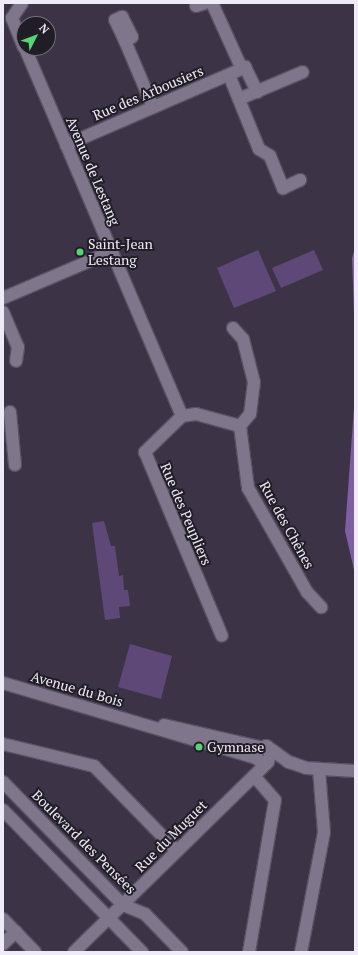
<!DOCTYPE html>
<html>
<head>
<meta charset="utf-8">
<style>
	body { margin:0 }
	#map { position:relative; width:358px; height:955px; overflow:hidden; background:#3c3347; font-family:"PT Serif",serif }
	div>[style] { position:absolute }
	.green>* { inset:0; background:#5e4878 }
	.forest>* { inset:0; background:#7e60a2 }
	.roads { filter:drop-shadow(1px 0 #585162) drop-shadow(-1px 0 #585162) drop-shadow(0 1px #585162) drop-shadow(0 -1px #585162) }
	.minor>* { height:12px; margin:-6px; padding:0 6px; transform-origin:6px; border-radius:6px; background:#7f768c }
	.dots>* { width:11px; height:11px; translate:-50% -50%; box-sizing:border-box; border:2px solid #211d26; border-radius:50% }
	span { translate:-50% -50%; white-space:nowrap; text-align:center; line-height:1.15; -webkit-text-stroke:4px #211d26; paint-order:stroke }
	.street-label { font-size:14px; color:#f0ebf8 }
	.poi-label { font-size:14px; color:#f0ebf8 }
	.left { translate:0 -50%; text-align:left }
	.frame { position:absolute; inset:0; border:4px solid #f0ebf8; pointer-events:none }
	.north { position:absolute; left:16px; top:16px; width:40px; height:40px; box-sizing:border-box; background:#211d26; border:1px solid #746f7a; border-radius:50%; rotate:48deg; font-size:11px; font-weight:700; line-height:16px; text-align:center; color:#f0ebf8 }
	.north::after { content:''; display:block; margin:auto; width:14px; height:18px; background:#57d570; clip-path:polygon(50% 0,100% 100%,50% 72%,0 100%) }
</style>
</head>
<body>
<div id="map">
	<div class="green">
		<i style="clip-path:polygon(258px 250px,276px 291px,234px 308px,217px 268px)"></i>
		<i style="clip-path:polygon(314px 250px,323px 270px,281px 288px,272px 268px)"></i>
		<i style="clip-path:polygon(104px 521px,111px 546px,115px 546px,119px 576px,123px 575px,124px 590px,128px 590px,130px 606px,119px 607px,120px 618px,105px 620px,92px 523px)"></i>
		<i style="clip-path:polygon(130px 644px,172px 656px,161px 699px,118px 687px)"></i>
	</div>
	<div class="forest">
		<i style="clip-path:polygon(355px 248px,355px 341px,352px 258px)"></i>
		<i style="clip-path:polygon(355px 394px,355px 574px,345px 531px)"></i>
	</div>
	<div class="roads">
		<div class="minor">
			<i style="left:212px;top:3px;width:72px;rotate:65.6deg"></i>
			<i style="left:242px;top:69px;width:4px;rotate:-34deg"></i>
			<i style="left:245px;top:67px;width:28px;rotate:64deg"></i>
			<i style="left:196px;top:6px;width:9px;rotate:-18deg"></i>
			<i style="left:12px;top:18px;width:31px;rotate:68deg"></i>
			<i style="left:12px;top:18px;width:18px;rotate:-56deg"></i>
			<i style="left:125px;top:41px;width:23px;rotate:-115deg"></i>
			<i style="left:115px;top:20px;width:8px;rotate:-23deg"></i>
			<i style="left:122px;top:17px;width:22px;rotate:63deg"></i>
			<i style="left:132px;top:37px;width:8px;rotate:150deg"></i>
			<i style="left:125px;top:41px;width:72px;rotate:67deg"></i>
			<i style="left:25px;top:48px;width:400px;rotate:66.9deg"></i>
			<i style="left:229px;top:75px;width:80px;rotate:67.9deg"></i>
			<i style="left:259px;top:149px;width:13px;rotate:32deg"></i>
			<i style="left:270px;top:156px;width:35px;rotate:68deg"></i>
			<i style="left:283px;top:188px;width:19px;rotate:-25deg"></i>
			<i style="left:239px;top:99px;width:69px;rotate:-22.9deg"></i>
			<i style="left:66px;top:145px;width:192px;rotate:-23.4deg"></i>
			<i style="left:3px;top:298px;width:117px;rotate:-23.1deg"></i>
			<i style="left:3px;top:312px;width:38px;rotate:67deg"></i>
			<i style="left:18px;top:347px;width:14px;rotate:98deg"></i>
			<i style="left:233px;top:328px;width:15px;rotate:48deg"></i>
			<i style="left:243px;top:339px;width:44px;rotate:75.7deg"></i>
			<i style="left:254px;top:382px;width:32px;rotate:97deg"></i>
			<i style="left:250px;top:414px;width:16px;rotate:130deg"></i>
			<i style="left:10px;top:412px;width:53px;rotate:84.6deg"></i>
			<i style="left:182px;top:416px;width:14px;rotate:-8deg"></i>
			<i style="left:196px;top:414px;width:46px;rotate:15.3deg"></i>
			<i style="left:240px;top:426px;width:63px;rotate:82.6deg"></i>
			<i style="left:248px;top:488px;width:120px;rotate:60.4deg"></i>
			<i style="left:307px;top:592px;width:21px;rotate:47deg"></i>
			<i style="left:182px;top:416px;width:52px;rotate:135.8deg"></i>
			<i style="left:145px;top:452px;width:199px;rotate:67.3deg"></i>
			<i style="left:3px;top:683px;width:264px;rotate:16.5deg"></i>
			<i style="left:164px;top:725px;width:98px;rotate:13deg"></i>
			<i style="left:3px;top:744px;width:94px;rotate:13.6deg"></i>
			<i style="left:94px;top:766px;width:117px;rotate:45.7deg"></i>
			<i style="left:271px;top:750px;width:12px;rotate:104deg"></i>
			<i style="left:268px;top:762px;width:6px;rotate:171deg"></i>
			<i style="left:262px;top:763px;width:8px;rotate:-140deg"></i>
			<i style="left:256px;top:758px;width:8px;rotate:-83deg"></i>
			<i style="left:257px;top:750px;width:10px;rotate:-24deg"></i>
			<i style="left:266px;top:746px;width:2px;rotate:27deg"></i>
			<i style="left:268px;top:747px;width:26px;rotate:36deg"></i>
			<i style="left:289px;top:762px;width:18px;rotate:19deg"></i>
			<i style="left:306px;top:768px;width:49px;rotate:3.5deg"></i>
			<i style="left:3px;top:782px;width:172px;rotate:45.7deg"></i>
			<i style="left:123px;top:905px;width:24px;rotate:22deg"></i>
			<i style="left:145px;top:914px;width:53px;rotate:45.8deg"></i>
			<i style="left:3px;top:810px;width:199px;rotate:45.6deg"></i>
			<i style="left:3px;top:919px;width:46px;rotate:45.9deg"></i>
			<i style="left:3px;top:944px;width:18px;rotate:-43deg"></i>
			<i style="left:74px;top:952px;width:270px;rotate:-44.4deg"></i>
			<i style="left:249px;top:952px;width:154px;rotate:-80.3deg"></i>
			<i style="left:275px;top:800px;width:32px;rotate:-131deg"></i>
			<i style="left:301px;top:952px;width:122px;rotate:-79.1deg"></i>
			<i style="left:324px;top:832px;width:62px;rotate:-94.6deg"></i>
		</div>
	</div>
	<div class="dots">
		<i style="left:80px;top:252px;background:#57d570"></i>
		<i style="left:199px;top:747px;background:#57d570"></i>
	</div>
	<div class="street-label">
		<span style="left:148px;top:93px;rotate:-23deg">Rue des Arbousiers</span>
		<span style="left:93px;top:171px;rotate:67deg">Avenue de Lestang</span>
		<span style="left:186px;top:514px;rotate:67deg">Rue des Peupliers</span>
		<span style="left:287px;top:525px;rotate:61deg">Rue des Chênes</span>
		<span style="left:77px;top:689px;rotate:16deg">Avenue du Bois</span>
		<span style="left:171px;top:836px;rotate:-45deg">Rue du Muguet</span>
		<span style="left:84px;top:842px;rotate:45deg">Boulevard des Pensées</span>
	</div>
	<div class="poi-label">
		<span class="left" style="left:88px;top:252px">Saint-Jean<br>Lestang</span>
		<span class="left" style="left:207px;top:747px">Gymnase</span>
	</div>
	<div class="frame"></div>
	<div class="north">N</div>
</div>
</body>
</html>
